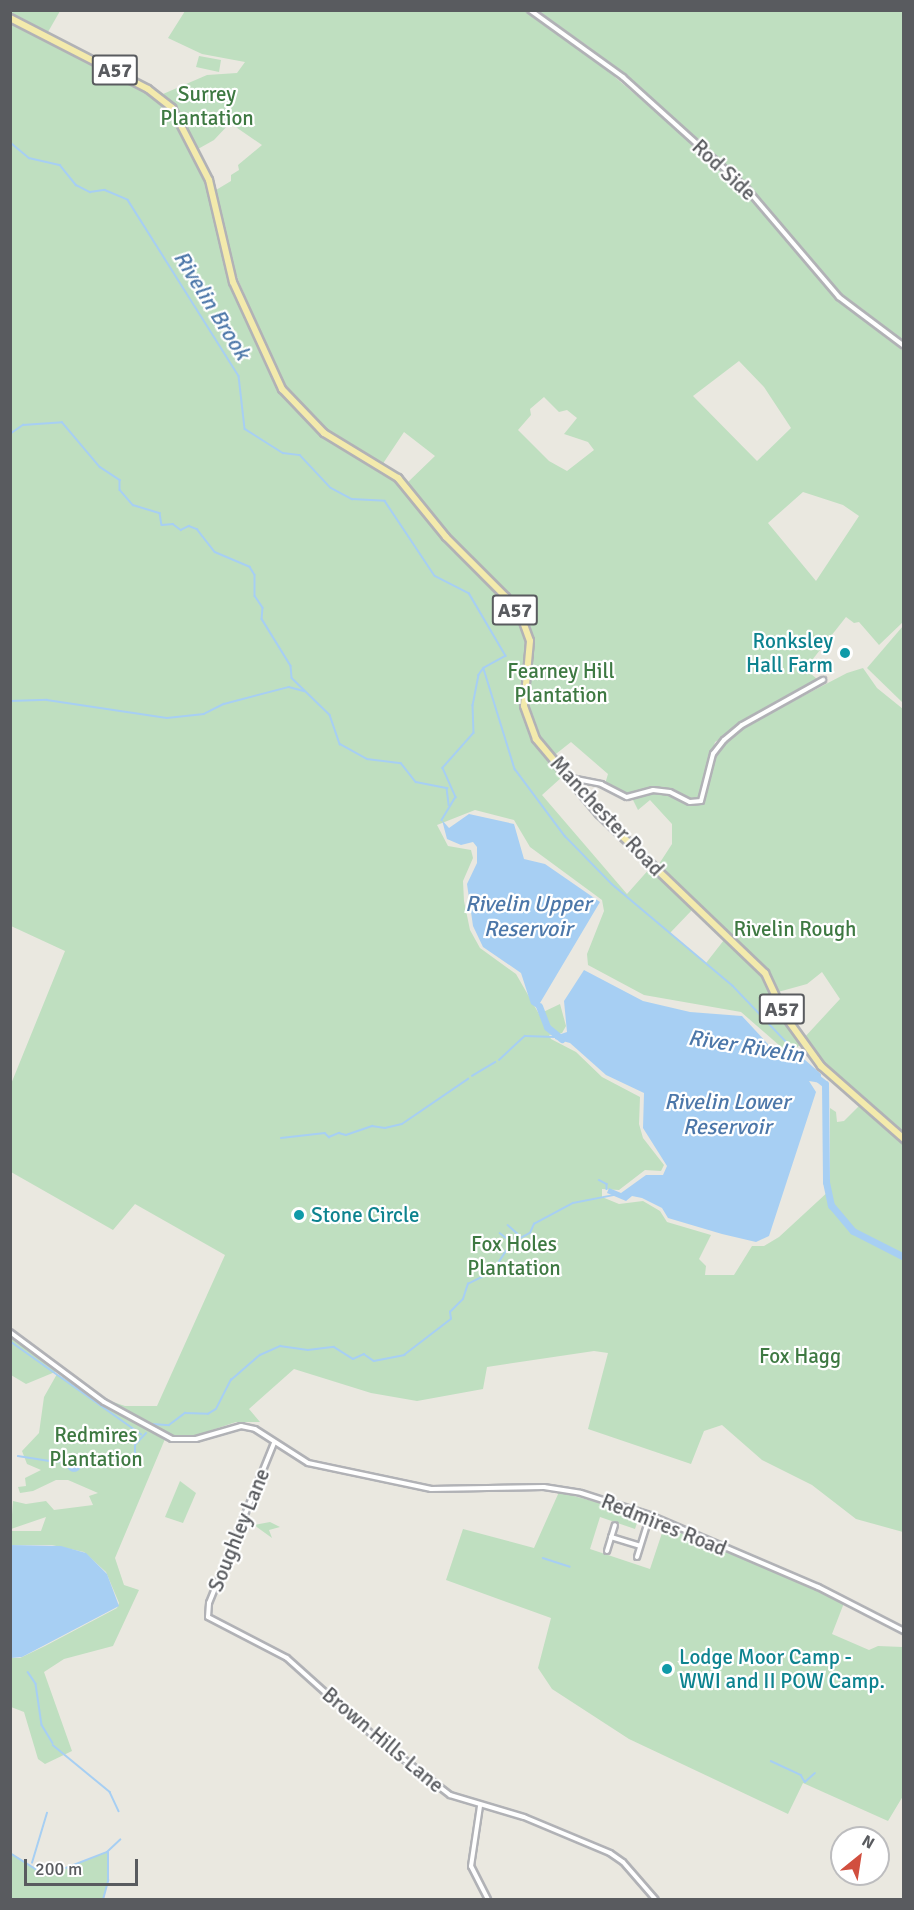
<!DOCTYPE html>
<html>
<head>
<meta charset="utf-8">
<style>
	body { margin:0 }
	#map { position:relative; width:914px; height:1910px; overflow:hidden; background:#eae8e0; font-family:Signika,sans-serif }
	div>[style] { position:absolute }
	.green>* { inset:0; background:#bfdfc0 }
	.water>* { inset:0; background:#a7cff3 }
	.round { border-radius:50% }
	.stream>* { height:1.5px; margin:-0.75px; padding:0 0.75px; transform-origin:0.75px; border-radius:0.75px; background:#a7cff3 }
	.river>* { height:7px; margin:-3.5px; padding:0 3.5px; transform-origin:3.5px; border-radius:3.5px; background:#a7cff3 }
	.roads { filter:drop-shadow(2px 0 #b1b2b6) drop-shadow(-2px 0 #b1b2b6) drop-shadow(0 2px #b1b2b6) drop-shadow(0 -2px #b1b2b6) }
	.minor>* { height:4px; margin:-2px; padding:0 2px; transform-origin:2px; border-radius:2px; background:#fff }
	.primary>* { height:6px; margin:-3px; padding:0 3px; transform-origin:3px; border-radius:3px; background:#f3eaac }
	.dots>* { width:16px; height:16px; translate:-50% -50%; box-sizing:border-box; border:3px solid #fff; border-radius:50% }
	span { translate:-50% -50%; white-space:nowrap; text-align:center; line-height:1.15; -webkit-text-stroke:4.5px #fff; paint-order:stroke }
	.shield-label span { padding:2px 4px; background:#fff; border:2px solid; border-radius:4px; -webkit-text-stroke-width:0 }
	.shield-label { font-size:20px; color:#595b5f; font-weight:700 }
	.park-label { font-size:21px; color:#3e7942 }
	.street-label { font-size:21px; color:#595b5f }
	.culture-label { font-size:21px; color:#0d838f }
	.right { translate:-100% -50%; text-align:right }
	.left { translate:0 -50%; text-align:left }
	.water-label { font-size:22px; color:#4c77a9; font-style:italic }
	.frame { position:absolute; inset:0; border:12px solid #595b5f; pointer-events:none }
	.north { position:absolute; left:830px; top:1826px; width:60px; height:60px; box-sizing:border-box; background:#fff; border:2px solid #bdbdbf; border-radius:50%; rotate:30deg; font-size:16px; font-weight:700; line-height:24px; text-align:center; color:#595b5f }
	.north::after { content:''; display:block; margin:auto; width:21px; height:27px; background:#d14f3f; clip-path:polygon(50% 0,100% 100%,50% 72%,0 100%) }
	.scale { position:absolute; left:24px; top:1859px; width:114px; height:27px; box-sizing:border-box; border:3px solid #595b5f; border-top:0; padding-left:8px; font-size:18px; line-height:21px; white-space:nowrap; color:#595b5f; -webkit-text-stroke:4px #fff; paint-order:stroke }
</style>
</head>
<body>
<div id="map">
	<div class="green">
		<i style="clip-path:polygon(evenodd,525px 10px,575px 43px,706px 155px,760px 209px,825px 287px,903px 351px,903px 622px,879px 645px,859px 622px,854px 623px,846px 617px,805px 669px,817px 679px,715px 742px,704px 782px,708px 786px,718px 749px,742px 728px,847px 673px,863px 668px,877px 688px,903px 709px,903px 1134px,832px 1072px,803px 1039px,840px 999px,822px 972px,807px 984px,778px 992px,768px 971px,659px 864px,672px 844px,672px 824px,650px 800px,638px 810px,630px 794px,605px 784px,608px 774px,571px 742px,547px 761px,562px 777px,542px 795px,627px 894px,651px 867px,692px 910px,670px 933px,706px 963px,724px 940px,763px 974px,779px 1015px,800px 1045px,792px 1051px,796px 1060px,741px 1012px,644px 995px,588px 965px,587px 954px,604px 911px,602px 900px,530px 847px,514px 820px,475px 810px,437px 825px,448px 846px,471px 850px,473px 858px,463px 881px,464px 901px,470px 930px,480px 948px,516px 974px,539px 1014px,560px 1004px,566px 1026px,562px 1033px,549px 1035px,551px 1039px,576px 1052px,602px 1077px,640px 1097px,639px 1124px,643px 1138px,664px 1165px,661px 1171px,645px 1170px,619px 1190px,602px 1189px,602px 1197px,619px 1204px,643px 1201px,660px 1211px,667px 1222px,711px 1235px,699px 1259px,706px 1266px,705px 1275px,734px 1275px,752px 1246px,764px 1246px,779px 1237px,830px 1190px,830px 1108px,836px 1112px,837px 1122px,844px 1121px,860px 1105px,903px 1143px,903px 1532px,856px 1519px,812px 1485px,762px 1460px,722px 1425px,704px 1431px,691px 1464px,588px 1429px,608px 1353px,594px 1351px,487px 1367px,483px 1389px,417px 1401px,371px 1393px,294px 1369px,249px 1409px,260px 1422px,236px 1422px,188px 1438px,164px 1433px,104px 1399px,125px 1406px,157px 1406px,225px 1255px,135px 1204px,113px 1230px,11px 1172px,11px 1084px,65px 951px,11px 926px,11px 23px,89px 59px,155px 96px,176px 120px,210px 193px,233px 294px,272px 374px,277px 371px,232px 265px,216px 190px,231px 181px,231px 175px,239px 170px,238px 165px,262px 145px,230px 123px,214px 140px,198px 149px,178px 110px,163px 94px,207px 75px,237px 73px,245px 62px,202px 54px,168px 38px,185px 11px,525px 10px,739px 361px,764px 387px,791px 428px,757px 461px,693px 396px,739px 361px,525px 10px,544px 397px,559px 412px,567px 410px,577px 418px,564px 434px,588px 442px,594px 450px,567px 471px,549px 461px,518px 430px,531px 415px,530px 409px,544px 397px,525px 10px,404px 432px,435px 456px,407px 483px,381px 474px,384px 462px,404px 432px,525px 10px,803px 492px,843px 505px,859px 516px,816px 581px,768px 523px,803px 492px)"></i>
		<i style="clip-path:polygon(10px 11px,11px 10px,60px 11px,48px 32px,11px 15px)"></i>
		<i style="clip-path:polygon(536px 11px,903px 11px,903px 342px,839px 293px,748px 188px,660px 107px,588px 46px)"></i>
		<i style="clip-path:polygon(199px 56px,221px 60px,219px 72px,196px 67px)"></i>
		<i style="clip-path:polygon(903px 626px,903px 703px,867px 668px)"></i>
		<i style="clip-path:polygon(10px 1336px,54px 1368px,55px 1372px,26px 1384px,11px 1375px)"></i>
		<i style="clip-path:polygon(57px 1374px,165px 1439px,115px 1558px,124px 1585px,139px 1590px,113px 1646px,64px 1659px,44px 1672px,72px 1751px,45px 1764px,38px 1759px,24px 1712px,11px 1707px,11px 1658px,20px 1658px,45px 1646px,117px 1608px,119px 1603px,106px 1572px,84px 1552px,52px 1545px,11px 1545px,11px 1531px,41px 1531px,46px 1517px,11px 1529px,13px 1501px,26px 1504px,46px 1501px,54px 1510px,93px 1505px,89px 1496px,98px 1493px,68px 1480px,56px 1480px,33px 1491px,20px 1493px,18px 1487px,26px 1486px,25px 1478px,41px 1470px,27px 1464px,22px 1451px,39px 1433px,44px 1397px)"></i>
		<i style="clip-path:polygon(180px 1481px,196px 1493px,183px 1523px,165px 1517px)"></i>
		<i style="clip-path:polygon(559px 1492px,640px 1514px,635px 1529px,600px 1517px,590px 1549px,650px 1569px,665px 1524px,844px 1603px,832px 1634px,869px 1650px,878px 1646px,903px 1647px,903px 1796px,888px 1821px,803px 1783px,788px 1814px,629px 1739px,552px 1689px,538px 1668px,551px 1618px,446px 1580px,463px 1529px,534px 1548px)"></i>
		<i style="clip-path:polygon(270px 1522px,280px 1527px,269px 1530px,272px 1538px,254px 1525px)"></i>
		<i style="clip-path:polygon(107px 1852px,109px 1877px,103px 1899px,11px 1899px,11px 1853px,37px 1870px,58px 1871px)"></i>
	</div>
	<div class="water">
		<i style="clip-path:polygon(469px 814px,514px 824px,524px 859px,545px 864px,600px 902px,537px 1008px,531px 1004px,521px 973px,483px 947px,473px 926px,467px 884px,477px 863px,477px 847px,473px 842px,461px 845px,447px 839px,442px 820px,449px 828px)"></i>
		<i style="clip-path:polygon(584px 970px,643px 1001px,690px 1012px,742px 1016px,778px 1055px,801px 1062px,796px 1052px,821px 1074px,821px 1083px,809px 1081px,816px 1092px,769px 1236px,756px 1242px,722px 1234px,668px 1218px,662px 1208px,642px 1198px,632px 1196px,626px 1201px,607px 1193px,609px 1188px,621px 1193px,646px 1175px,663px 1175px,667px 1166px,643px 1128px,644px 1093px,606px 1075px,570px 1043px,555px 1039px,555px 1036px,567px 1032px,564px 1001px)"></i>
		<i class="round" style="left:67px;top:1458px;width:14px;height:14px"></i>
		<i style="clip-path:polygon(11px 1545px,61px 1546px,86px 1553px,107px 1574px,119px 1606px,22px 1657px,11px 1658px)"></i>
	</div>
	<div class="stream">
		<i style="left:10px;top:142px;width:25px;rotate:40deg"></i>
		<i style="left:29px;top:158px;width:32px;rotate:13deg"></i>
		<i style="left:60px;top:165px;width:26px;rotate:51deg"></i>
		<i style="left:76px;top:185px;width:16px;rotate:27deg"></i>
		<i style="left:90px;top:192px;width:15px;rotate:-8deg"></i>
		<i style="left:105px;top:190px;width:25px;rotate:23deg"></i>
		<i style="left:128px;top:200px;width:208px;rotate:57.8deg"></i>
		<i style="left:239px;top:376px;width:53px;rotate:83.5deg"></i>
		<i style="left:245px;top:429px;width:45px;rotate:32.3deg"></i>
		<i style="left:283px;top:453px;width:17px;rotate:7deg"></i>
		<i style="left:300px;top:455px;width:45px;rotate:46.8deg"></i>
		<i style="left:331px;top:488px;width:24px;rotate:28deg"></i>
		<i style="left:352px;top:499px;width:33px;rotate:3deg"></i>
		<i style="left:385px;top:501px;width:90px;rotate:56.3deg"></i>
		<i style="left:435px;top:576px;width:38px;rotate:27deg"></i>
		<i style="left:469px;top:593px;width:73px;rotate:59.6deg"></i>
		<i style="left:506px;top:656px;width:25px;rotate:151deg"></i>
		<i style="left:484px;top:668px;width:9px;rotate:126deg"></i>
		<i style="left:479px;top:675px;width:31px;rotate:101deg"></i>
		<i style="left:473px;top:705px;width:28px;rotate:88deg"></i>
		<i style="left:474px;top:733px;width:47px;rotate:131.5deg"></i>
		<i style="left:443px;top:768px;width:32px;rotate:66deg"></i>
		<i style="left:456px;top:797px;width:27px;rotate:121deg"></i>
		<i style="left:10px;top:434px;width:16px;rotate:-35deg"></i>
		<i style="left:23px;top:425px;width:39px;rotate:-4deg"></i>
		<i style="left:62px;top:422px;width:59px;rotate:49.8deg"></i>
		<i style="left:100px;top:467px;width:24px;rotate:33deg"></i>
		<i style="left:120px;top:480px;width:10px;rotate:90deg"></i>
		<i style="left:120px;top:490px;width:20px;rotate:49deg"></i>
		<i style="left:133px;top:505px;width:28px;rotate:17deg"></i>
		<i style="left:160px;top:513px;width:12px;rotate:81deg"></i>
		<i style="left:162px;top:525px;width:11px;rotate:-5deg"></i>
		<i style="left:173px;top:524px;width:10px;rotate:37deg"></i>
		<i style="left:181px;top:530px;width:9px;rotate:-27deg"></i>
		<i style="left:189px;top:526px;width:9px;rotate:21deg"></i>
		<i style="left:197px;top:529px;width:29px;rotate:52deg"></i>
		<i style="left:215px;top:552px;width:38px;rotate:23deg"></i>
		<i style="left:250px;top:567px;width:9px;rotate:58deg"></i>
		<i style="left:255px;top:575px;width:21px;rotate:90deg"></i>
		<i style="left:255px;top:596px;width:14px;rotate:56deg"></i>
		<i style="left:263px;top:608px;width:11px;rotate:95deg"></i>
		<i style="left:262px;top:619px;width:55px;rotate:58.3deg"></i>
		<i style="left:291px;top:666px;width:12px;rotate:85deg"></i>
		<i style="left:292px;top:678px;width:53px;rotate:44.2deg"></i>
		<i style="left:330px;top:715px;width:31px;rotate:71deg"></i>
		<i style="left:340px;top:744px;width:31px;rotate:29deg"></i>
		<i style="left:367px;top:759px;width:34px;rotate:7deg"></i>
		<i style="left:401px;top:763px;width:24px;rotate:52deg"></i>
		<i style="left:416px;top:782px;width:32px;rotate:11deg"></i>
		<i style="left:447px;top:788px;width:17px;rotate:83deg"></i>
		<i style="left:484px;top:669px;width:105px;rotate:72.8deg"></i>
		<i style="left:515px;top:769px;width:84px;rotate:53.3deg"></i>
		<i style="left:565px;top:836px;width:67px;rotate:45.6deg"></i>
		<i style="left:612px;top:884px;width:158px;rotate:40.1deg"></i>
		<i style="left:733px;top:986px;width:91px;rotate:46.3deg"></i>
		<i style="left:10px;top:701px;width:37px;rotate:-2deg"></i>
		<i style="left:47px;top:700px;width:121px;rotate:8.5deg"></i>
		<i style="left:167px;top:718px;width:37px;rotate:-6deg"></i>
		<i style="left:204px;top:714px;width:22px;rotate:-27deg"></i>
		<i style="left:224px;top:704px;width:67px;rotate:-14.7deg"></i>
		<i style="left:289px;top:687px;width:16px;rotate:15deg"></i>
		<i style="left:499px;top:1060px;width:35px;rotate:-43deg"></i>
		<i style="left:525px;top:1036px;width:30px;rotate:2deg"></i>
		<i style="left:472px;top:1076px;width:27px;rotate:-31deg"></i>
		<i style="left:281px;top:1138px;width:44px;rotate:-6.5deg"></i>
		<i style="left:325px;top:1133px;width:6px;rotate:45deg"></i>
		<i style="left:329px;top:1137px;width:11px;rotate:-22deg"></i>
		<i style="left:339px;top:1133px;width:7px;rotate:16deg"></i>
		<i style="left:346px;top:1135px;width:28px;rotate:-19deg"></i>
		<i style="left:372px;top:1126px;width:13px;rotate:9deg"></i>
		<i style="left:385px;top:1128px;width:17px;rotate:-13deg"></i>
		<i style="left:402px;top:1124px;width:80px;rotate:-34.3deg"></i>
		<i style="left:599px;top:1180px;width:9px;rotate:27deg"></i>
		<i style="left:607px;top:1184px;width:5px;rotate:90deg"></i>
		<i style="left:508px;top:1225px;width:13px;rotate:42deg"></i>
		<i style="left:500px;top:1233px;width:14px;rotate:39deg"></i>
		<i style="left:10px;top:1341px;width:161px;rotate:35.4deg"></i>
		<i style="left:153px;top:1424px;width:16px;rotate:4deg"></i>
		<i style="left:169px;top:1425px;width:20px;rotate:-37deg"></i>
		<i style="left:185px;top:1413px;width:23px;rotate:2deg"></i>
		<i style="left:208px;top:1414px;width:9px;rotate:-32deg"></i>
		<i style="left:216px;top:1409px;width:33px;rotate:-63deg"></i>
		<i style="left:231px;top:1380px;width:38px;rotate:-41deg"></i>
		<i style="left:260px;top:1355px;width:22px;rotate:-24deg"></i>
		<i style="left:280px;top:1346px;width:28px;rotate:8deg"></i>
		<i style="left:308px;top:1350px;width:26px;rotate:-7deg"></i>
		<i style="left:334px;top:1347px;width:22px;rotate:32deg"></i>
		<i style="left:353px;top:1359px;width:12px;rotate:-24deg"></i>
		<i style="left:364px;top:1354px;width:12px;rotate:35deg"></i>
		<i style="left:374px;top:1361px;width:31px;rotate:-11deg"></i>
		<i style="left:404px;top:1355px;width:59px;rotate:-37.5deg"></i>
		<i style="left:451px;top:1319px;width:7px;rotate:-98deg"></i>
		<i style="left:450px;top:1312px;width:18px;rotate:-45deg"></i>
		<i style="left:463px;top:1299px;width:16px;rotate:-72deg"></i>
		<i style="left:468px;top:1284px;width:28px;rotate:-27deg"></i>
		<i style="left:493px;top:1271px;width:33px;rotate:-57deg"></i>
		<i style="left:511px;top:1243px;width:21px;rotate:-28deg"></i>
		<i style="left:530px;top:1233px;width:10px;rotate:-66deg"></i>
		<i style="left:534px;top:1224px;width:44px;rotate:-28.3deg"></i>
		<i style="left:573px;top:1203px;width:42px;rotate:-11deg"></i>
		<i style="left:18px;top:1456px;width:38px;rotate:9deg"></i>
		<i style="left:56px;top:1462px;width:49px;rotate:-8.1deg"></i>
		<i style="left:105px;top:1455px;width:19px;rotate:21deg"></i>
		<i style="left:123px;top:1462px;width:14px;rotate:-30deg"></i>
		<i style="left:135px;top:1455px;width:10px;rotate:-90deg"></i>
		<i style="left:135px;top:1445px;width:16px;rotate:-47deg"></i>
		<i style="left:543px;top:1558px;width:28px;rotate:18deg"></i>
		<i style="left:28px;top:1672px;width:14px;rotate:56deg"></i>
		<i style="left:36px;top:1684px;width:41px;rotate:81.7deg"></i>
		<i style="left:42px;top:1725px;width:21px;rotate:59deg"></i>
		<i style="left:53px;top:1745px;width:74px;rotate:39.5deg"></i>
		<i style="left:110px;top:1792px;width:21px;rotate:65deg"></i>
		<i style="left:771px;top:1761px;width:33px;rotate:25deg"></i>
		<i style="left:801px;top:1775px;width:8px;rotate:60deg"></i>
		<i style="left:805px;top:1782px;width:13px;rotate:-42deg"></i>
		<i style="left:10px;top:1853px;width:32px;rotate:32deg"></i>
		<i style="left:37px;top:1870px;width:21px;rotate:3deg"></i>
		<i style="left:58px;top:1871px;width:53px;rotate:-21.2deg"></i>
		<i style="left:107px;top:1852px;width:18px;rotate:-43deg"></i>
		<i style="left:32px;top:1863px;width:52px;rotate:-73.3deg"></i>
		<i style="left:103px;top:1900px;width:20px;rotate:-75deg"></i>
		<i style="left:108px;top:1881px;width:28px;rotate:-90deg"></i>
	</div>
	<div class="river">
		<i style="left:539px;top:1006px;width:22px;rotate:69deg"></i>
		<i style="left:547px;top:1027px;width:19px;rotate:39deg"></i>
		<i style="left:816px;top:1077px;width:11px;rotate:38deg"></i>
		<i style="left:825px;top:1084px;width:98px;rotate:89.4deg"></i>
		<i style="left:826px;top:1182px;width:24px;rotate:78deg"></i>
		<i style="left:831px;top:1205px;width:34px;rotate:50deg"></i>
		<i style="left:853px;top:1231px;width:57px;rotate:27deg"></i>
	</div>
	<div class="roads">
		<div class="minor">
			<i style="left:530px;top:10px;width:115px;rotate:35.8deg"></i>
			<i style="left:623px;top:77px;width:167px;rotate:42.1deg"></i>
			<i style="left:747px;top:189px;width:142px;rotate:49.6deg"></i>
			<i style="left:839px;top:297px;width:81px;rotate:37deg"></i>
			<i style="left:566px;top:777px;width:36px;rotate:11deg"></i>
			<i style="left:601px;top:784px;width:29px;rotate:27deg"></i>
			<i style="left:627px;top:797px;width:27px;rotate:-15deg"></i>
			<i style="left:653px;top:790px;width:17px;rotate:7deg"></i>
			<i style="left:670px;top:792px;width:22px;rotate:27deg"></i>
			<i style="left:690px;top:802px;width:11px;rotate:-5deg"></i>
			<i style="left:701px;top:801px;width:49px;rotate:-75.7deg"></i>
			<i style="left:713px;top:754px;width:18px;rotate:-52deg"></i>
			<i style="left:724px;top:740px;width:23px;rotate:-40deg"></i>
			<i style="left:742px;top:725px;width:93px;rotate:-29.1deg"></i>
			<i style="left:10px;top:1332px;width:117px;rotate:36.7deg"></i>
			<i style="left:104px;top:1402px;width:77px;rotate:28.6deg"></i>
			<i style="left:172px;top:1439px;width:24px"></i>
			<i style="left:196px;top:1439px;width:47px;rotate:-16.1deg"></i>
			<i style="left:241px;top:1426px;width:14px;rotate:12deg"></i>
			<i style="left:255px;top:1429px;width:63px;rotate:32.7deg"></i>
			<i style="left:308px;top:1463px;width:126px;rotate:11.9deg"></i>
			<i style="left:431px;top:1489px;width:113px;rotate:-1deg"></i>
			<i style="left:544px;top:1487px;width:37px;rotate:9deg"></i>
			<i style="left:581px;top:1493px;width:72px;rotate:17.7deg"></i>
			<i style="left:650px;top:1515px;width:183px;rotate:23.2deg"></i>
			<i style="left:818px;top:1587px;width:97px;rotate:27.1deg"></i>
			<i style="left:274px;top:1443px;width:173px;rotate:112.1deg"></i>
			<i style="left:209px;top:1603px;width:14px;rotate:94deg"></i>
			<i style="left:208px;top:1617px;width:89px;rotate:27.4deg"></i>
			<i style="left:287px;top:1658px;width:118px;rotate:41.9deg"></i>
			<i style="left:375px;top:1737px;width:95px;rotate:37.7deg"></i>
			<i style="left:450px;top:1795px;width:77px;rotate:16.6deg"></i>
			<i style="left:524px;top:1817px;width:93px;rotate:22.7deg"></i>
			<i style="left:610px;top:1853px;width:16px;rotate:35deg"></i>
			<i style="left:623px;top:1862px;width:50px;rotate:49deg"></i>
			<i style="left:611px;top:1537px;width:30px;rotate:17deg"></i>
			<i style="left:607px;top:1551px;width:27px;rotate:-73deg"></i>
			<i style="left:637px;top:1557px;width:44px;rotate:-72.8deg"></i>
			<i style="left:480px;top:1806px;width:61px;rotate:98.5deg"></i>
			<i style="left:471px;top:1866px;width:38px;rotate:63deg"></i>
		</div>
		<div class="primary">
			<i style="left:10px;top:18px;width:155px;rotate:27.2deg"></i>
			<i style="left:148px;top:89px;width:31px;rotate:38deg"></i>
			<i style="left:172px;top:108px;width:81px;rotate:62.8deg"></i>
			<i style="left:209px;top:180px;width:105px;rotate:76.8deg"></i>
			<i style="left:233px;top:282px;width:118px;rotate:65.4deg"></i>
			<i style="left:282px;top:389px;width:61px;rotate:46.3deg"></i>
			<i style="left:324px;top:433px;width:87px;rotate:31.3deg"></i>
			<i style="left:398px;top:478px;width:76px;rotate:50.9deg"></i>
			<i style="left:446px;top:537px;width:85px;rotate:45deg"></i>
			<i style="left:506px;top:597px;width:27px;rotate:54deg"></i>
			<i style="left:522px;top:619px;width:23px;rotate:70deg"></i>
			<i style="left:530px;top:641px;width:65px;rotate:95.3deg"></i>
			<i style="left:524px;top:706px;width:35px;rotate:70deg"></i>
			<i style="left:536px;top:739px;width:98px;rotate:50deg"></i>
			<i style="left:599px;top:814px;width:230px;rotate:43.8deg"></i>
			<i style="left:765px;top:973px;width:47px;rotate:65.1deg"></i>
			<i style="left:785px;top:1016px;width:62px;rotate:54.2deg"></i>
			<i style="left:821px;top:1066px;width:111px;rotate:41.3deg"></i>
		</div>
	</div>
	<div class="dots">
		<i style="left:845px;top:653px;background:#0f9aa8"></i>
		<i style="left:299px;top:1215px;background:#0f9aa8"></i>
		<i style="left:667px;top:1669px;background:#0f9aa8"></i>
	</div>
	<div class="shield-label">
		<span style="left:115px;top:70px">A57</span>
		<span style="left:515px;top:610px">A57</span>
		<span style="left:782px;top:1009px">A57</span>
	</div>
	<div class="park-label">
		<span style="left:207px;top:106px">Surrey<br>Plantation</span>
		<span style="left:561px;top:683px">Fearney Hill<br>Plantation</span>
		<span style="left:795px;top:929px">Rivelin Rough</span>
		<span style="left:514px;top:1256px">Fox Holes<br>Plantation</span>
		<span style="left:800px;top:1356px">Fox Hagg</span>
		<span style="left:96px;top:1447px">Redmires<br>Plantation</span>
	</div>
	<div class="street-label">
		<span style="left:724px;top:170px;rotate:43deg">Rod Side</span>
		<span style="left:607px;top:816px;rotate:47deg">Manchester Road</span>
		<span style="left:664px;top:1525px;rotate:22deg">Redmires Road</span>
		<span style="left:239px;top:1530px;rotate:-68deg">Soughley Lane</span>
		<span style="left:383px;top:1740px;rotate:40deg">Brown Hills Lane</span>
	</div>
	<div class="culture-label">
		<span class="right" style="left:833px;top:653px">Ronksley<br>Hall Farm</span>
		<span class="left" style="left:311px;top:1215px">Stone Circle</span>
		<span class="left" style="left:679px;top:1669px">Lodge Moor Camp -<br>WWI and II POW Camp.</span>
	</div>
	<div class="water-label">
		<span style="left:212px;top:305px;rotate:58deg">Rivelin Brook</span>
		<span style="left:528px;top:916px">Rivelin Upper<br>Reservoir</span>
		<span style="left:746px;top:1046px;rotate:9deg">River Rivelin</span>
		<span style="left:727px;top:1114px">Rivelin Lower<br>Reservoir</span>
	</div>
	<div class="frame"></div>
	<div class="north">N</div>
	<div class="scale">200 m</div>
</div>
</body>
</html>
